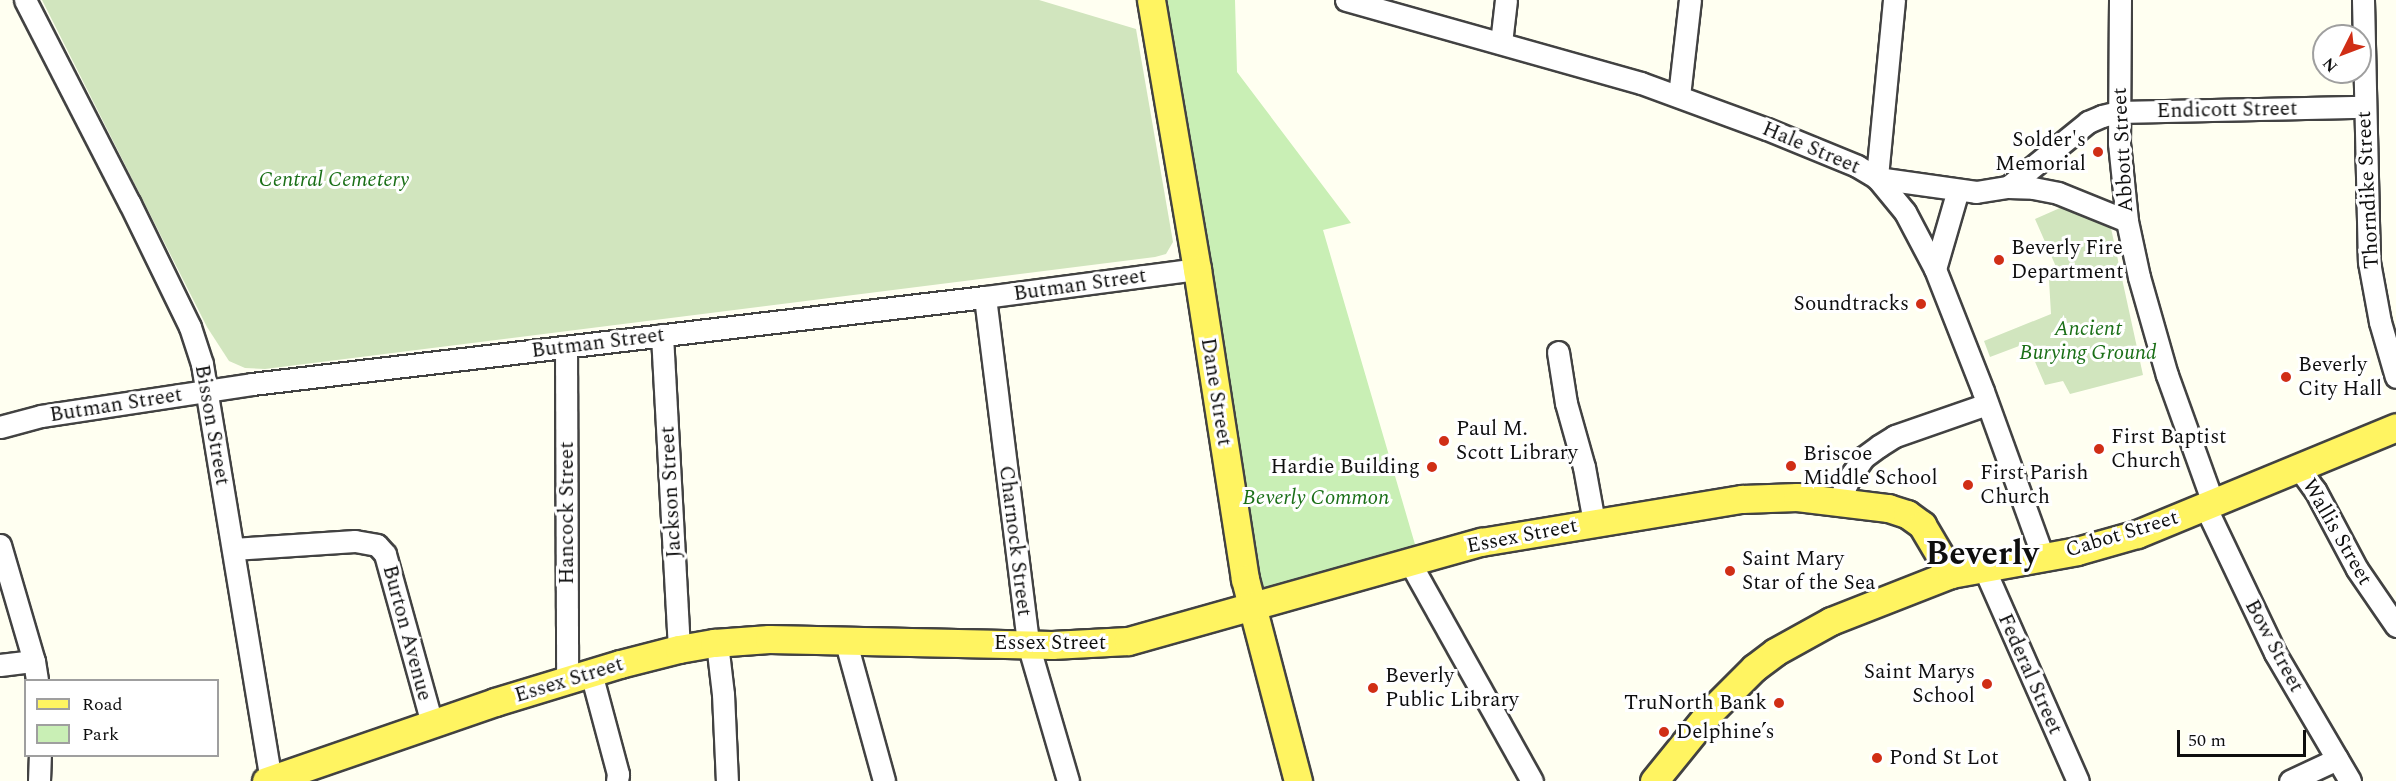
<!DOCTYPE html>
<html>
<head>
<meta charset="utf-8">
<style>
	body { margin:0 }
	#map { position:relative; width:2396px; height:781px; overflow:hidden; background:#fffff1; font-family:Spectral,serif }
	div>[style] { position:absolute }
	.green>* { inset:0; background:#c9efb5 }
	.cemetery>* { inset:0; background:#d1e5be }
	.roads { filter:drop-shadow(2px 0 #424242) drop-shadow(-2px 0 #424242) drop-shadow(0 2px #424242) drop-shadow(0 -2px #424242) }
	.minor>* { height:21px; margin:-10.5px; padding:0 10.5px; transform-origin:10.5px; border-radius:10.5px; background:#fff }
	.major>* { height:27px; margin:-13.5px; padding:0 13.5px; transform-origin:13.5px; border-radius:13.5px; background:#fff461 }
	.dots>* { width:16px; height:16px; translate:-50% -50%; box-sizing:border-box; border:3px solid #fff; border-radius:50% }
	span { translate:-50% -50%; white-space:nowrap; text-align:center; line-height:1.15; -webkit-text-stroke:6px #fff; paint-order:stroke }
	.street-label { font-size:21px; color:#0f0f0f }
	.poi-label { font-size:21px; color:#0f0f0f }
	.right { translate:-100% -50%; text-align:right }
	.left { translate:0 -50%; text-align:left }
	.park-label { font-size:21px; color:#1a6f17; font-style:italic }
	.town-label { font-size:33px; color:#0f0f0f; font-weight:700 }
	.legend { position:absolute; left:24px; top:679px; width:195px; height:78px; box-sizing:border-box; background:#fff; border:2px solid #9f9f9f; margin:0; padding:8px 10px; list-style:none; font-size:18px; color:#0f0f0f }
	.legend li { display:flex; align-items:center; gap:12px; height:30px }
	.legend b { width:30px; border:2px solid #9f9f9f }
	.north { position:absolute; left:2312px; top:24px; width:60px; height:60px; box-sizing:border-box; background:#fff; border:2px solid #9f9f9f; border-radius:50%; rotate:228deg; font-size:16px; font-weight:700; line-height:24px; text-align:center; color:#0f0f0f }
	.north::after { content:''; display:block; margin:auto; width:21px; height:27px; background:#d02e16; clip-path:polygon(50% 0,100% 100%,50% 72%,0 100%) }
	.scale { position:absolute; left:2177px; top:730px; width:129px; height:27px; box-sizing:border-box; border:3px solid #0f0f0f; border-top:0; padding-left:8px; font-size:18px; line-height:21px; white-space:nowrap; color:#0f0f0f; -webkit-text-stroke:4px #fff; paint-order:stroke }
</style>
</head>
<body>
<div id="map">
	<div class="green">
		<i style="clip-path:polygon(1154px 0,1235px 0,1237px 72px,1351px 223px,1323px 230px,1419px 558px,1249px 597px)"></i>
	</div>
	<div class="cemetery">
		<i style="clip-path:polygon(42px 0,1039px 0,1136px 29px,1173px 242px,1166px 254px,1155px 257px,265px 369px,245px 368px,229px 361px,207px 327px)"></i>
		<i style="clip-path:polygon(2069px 204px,2109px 219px,2143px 375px,2070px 394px,2063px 381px,2045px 385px,2027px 343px,1990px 357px,1984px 341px,2051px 314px,2049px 280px,2057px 269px,2035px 219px)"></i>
	</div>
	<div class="roads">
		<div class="minor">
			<i style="left:25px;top:0;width:229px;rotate:62.8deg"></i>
			<i style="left:130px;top:204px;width:137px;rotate:64deg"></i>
			<i style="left:190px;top:327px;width:39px;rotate:72deg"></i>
			<i style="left:202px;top:364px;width:421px;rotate:80.6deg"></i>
			<i style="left:1346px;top:0;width:306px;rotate:15.7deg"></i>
			<i style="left:1641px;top:83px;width:134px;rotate:20.1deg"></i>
			<i style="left:1767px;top:129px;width:97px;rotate:22.3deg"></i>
			<i style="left:1857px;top:166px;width:23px;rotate:31deg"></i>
			<i style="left:1877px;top:178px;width:44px;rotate:50.5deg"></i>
			<i style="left:1905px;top:212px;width:64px;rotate:62.2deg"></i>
			<i style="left:1935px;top:269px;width:131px;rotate:68.5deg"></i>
			<i style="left:1983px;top:391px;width:177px;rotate:70.1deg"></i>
			<i style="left:1894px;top:0;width:179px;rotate:95.5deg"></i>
			<i style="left:1877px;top:178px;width:100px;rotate:8deg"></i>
			<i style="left:1976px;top:192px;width:32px;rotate:-9deg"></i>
			<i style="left:2008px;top:187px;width:25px;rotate:2deg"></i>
			<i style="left:2033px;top:188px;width:25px;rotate:11deg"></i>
			<i style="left:2058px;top:193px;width:74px;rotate:22.1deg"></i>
			<i style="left:2120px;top:0;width:143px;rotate:90.4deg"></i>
			<i style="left:2119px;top:143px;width:78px;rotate:84.1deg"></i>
			<i style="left:2127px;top:221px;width:57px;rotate:77.9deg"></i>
			<i style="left:2139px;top:277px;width:102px;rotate:74.1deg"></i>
			<i style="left:2167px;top:375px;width:136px;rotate:70.2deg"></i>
			<i style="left:2363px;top:0;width:262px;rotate:88.7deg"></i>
			<i style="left:2369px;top:262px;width:61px;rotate:79.6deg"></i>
			<i style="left:2380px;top:322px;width:57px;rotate:73.8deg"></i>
			<i style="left:1501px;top:43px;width:43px;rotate:-83.4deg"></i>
			<i style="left:1679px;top:96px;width:97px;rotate:-83.5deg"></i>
			<i style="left:2008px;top:187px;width:103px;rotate:-39.1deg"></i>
			<i style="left:2088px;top:122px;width:15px;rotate:-23deg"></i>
			<i style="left:2102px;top:116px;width:16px;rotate:-14deg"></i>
			<i style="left:2118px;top:112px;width:246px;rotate:-1.2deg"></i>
			<i style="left:1935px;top:269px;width:82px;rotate:-73.8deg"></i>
			<i style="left:985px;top:297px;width:350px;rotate:82.9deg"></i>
			<i style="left:1028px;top:644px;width:143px;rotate:73.7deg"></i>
			<i style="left:662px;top:335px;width:314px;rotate:86.9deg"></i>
			<i style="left:566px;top:347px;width:333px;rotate:89.8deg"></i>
			<i style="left:1558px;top:352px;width:52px;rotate:81.1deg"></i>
			<i style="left:1566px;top:403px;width:66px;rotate:74.3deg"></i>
			<i style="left:1584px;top:467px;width:56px;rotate:79.7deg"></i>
			<i style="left:0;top:427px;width:42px;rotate:-15deg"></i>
			<i style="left:41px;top:416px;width:213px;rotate:-8.6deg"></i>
			<i style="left:252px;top:384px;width:738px;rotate:-6.77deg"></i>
			<i style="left:985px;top:297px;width:214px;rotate:-7.5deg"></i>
			<i style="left:2298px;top:467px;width:29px;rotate:54deg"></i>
			<i style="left:2315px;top:490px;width:89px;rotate:62deg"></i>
			<i style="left:2357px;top:569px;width:69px;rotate:55.6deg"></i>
			<i style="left:1838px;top:501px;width:30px;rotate:-63deg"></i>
			<i style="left:1852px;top:474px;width:21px;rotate:-55deg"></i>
			<i style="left:1864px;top:457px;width:19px;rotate:-36deg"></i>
			<i style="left:1879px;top:446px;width:19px;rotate:-32deg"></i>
			<i style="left:1895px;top:436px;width:97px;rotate:-19.2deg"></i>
			<i style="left:2205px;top:506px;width:163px;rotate:64.5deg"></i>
			<i style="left:2275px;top:653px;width:148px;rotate:59.6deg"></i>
			<i style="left:0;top:545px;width:121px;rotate:73.7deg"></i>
			<i style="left:34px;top:661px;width:19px;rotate:81deg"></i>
			<i style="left:233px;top:549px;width:122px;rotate:-3.8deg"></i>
			<i style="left:355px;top:541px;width:22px;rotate:10deg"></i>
			<i style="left:377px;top:545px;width:12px;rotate:48deg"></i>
			<i style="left:385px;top:554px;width:176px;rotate:74.5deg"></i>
			<i style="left:1409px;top:561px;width:252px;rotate:60.8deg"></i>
			<i style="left:1983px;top:566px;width:235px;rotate:66.2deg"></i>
			<i style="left:845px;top:639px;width:147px;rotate:74.6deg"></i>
			<i style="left:717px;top:643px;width:51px;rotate:83.3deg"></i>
			<i style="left:723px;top:694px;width:87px;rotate:87.4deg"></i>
			<i style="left:0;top:665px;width:34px;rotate:-7deg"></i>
			<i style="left:591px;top:673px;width:105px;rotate:75deg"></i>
			<i style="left:618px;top:774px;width:7px;rotate:98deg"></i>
			<i style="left:39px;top:781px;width:25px;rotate:-88deg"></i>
			<i style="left:2290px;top:781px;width:52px;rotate:-25.1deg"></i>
		</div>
		<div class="major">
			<i style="left:1151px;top:0;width:273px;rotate:80.3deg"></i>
			<i style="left:1197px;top:269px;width:314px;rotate:81.2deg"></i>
			<i style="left:1245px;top:579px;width:209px;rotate:75.3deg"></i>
			<i style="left:266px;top:781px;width:242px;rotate:-19deg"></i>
			<i style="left:495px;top:702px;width:131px;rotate:-16.9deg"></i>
			<i style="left:620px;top:664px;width:61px;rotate:-14.3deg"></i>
			<i style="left:679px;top:649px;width:36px;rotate:-10deg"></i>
			<i style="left:714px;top:643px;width:55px;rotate:-4.2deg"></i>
			<i style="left:769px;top:639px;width:283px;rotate:1.2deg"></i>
			<i style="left:1052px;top:645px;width:76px;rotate:-3deg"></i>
			<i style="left:1128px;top:641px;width:367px;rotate:-15.7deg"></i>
			<i style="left:1481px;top:542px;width:265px;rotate:-9.4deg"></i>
			<i style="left:1742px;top:499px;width:55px;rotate:-2.1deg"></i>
			<i style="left:1797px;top:497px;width:92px;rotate:6.9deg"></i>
			<i style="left:1888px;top:508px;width:20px;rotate:18deg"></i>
			<i style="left:1907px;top:514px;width:19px;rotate:36deg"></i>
			<i style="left:1922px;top:525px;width:57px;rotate:59.4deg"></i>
			<i style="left:1654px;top:781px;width:87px;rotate:-51deg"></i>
			<i style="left:1709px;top:713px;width:64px;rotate:-45deg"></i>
			<i style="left:1754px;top:668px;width:26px;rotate:-37deg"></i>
			<i style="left:1775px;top:652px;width:64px;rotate:-29deg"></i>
			<i style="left:1831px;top:621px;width:129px;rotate:-21.4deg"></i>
			<i style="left:1951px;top:574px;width:128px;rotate:-10.3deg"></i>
			<i style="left:2077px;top:551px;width:62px;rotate:-15.8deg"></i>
			<i style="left:2137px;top:534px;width:280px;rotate:-22.4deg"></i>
		</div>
	</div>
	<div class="dots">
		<i style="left:2098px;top:152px;background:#d02e16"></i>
		<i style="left:1999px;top:260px;background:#d02e16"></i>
		<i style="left:1921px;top:304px;background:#d02e16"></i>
		<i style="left:2286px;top:377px;background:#d02e16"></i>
		<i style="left:1444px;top:441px;background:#d02e16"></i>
		<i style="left:2099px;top:449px;background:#d02e16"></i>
		<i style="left:1791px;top:466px;background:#d02e16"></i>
		<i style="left:1432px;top:467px;background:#d02e16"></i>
		<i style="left:1968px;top:485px;background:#d02e16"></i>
		<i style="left:1730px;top:571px;background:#d02e16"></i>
		<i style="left:1987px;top:684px;background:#d02e16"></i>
		<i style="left:1373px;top:688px;background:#d02e16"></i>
		<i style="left:1779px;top:703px;background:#d02e16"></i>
		<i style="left:1664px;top:732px;background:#d02e16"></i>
		<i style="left:1877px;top:758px;background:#d02e16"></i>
	</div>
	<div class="street-label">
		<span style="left:2227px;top:110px;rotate:-1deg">Endicott Street</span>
		<span style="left:1811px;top:148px;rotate:23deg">Hale Street</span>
		<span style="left:2123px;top:150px;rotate:-93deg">Abbott Street</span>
		<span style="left:2368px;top:190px;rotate:-93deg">Thorndike Street</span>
		<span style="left:1080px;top:285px;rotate:-8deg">Butman Street</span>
		<span style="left:598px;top:343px;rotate:-7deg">Butman Street</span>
		<span style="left:1216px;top:392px;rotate:81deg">Dane Street</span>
		<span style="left:116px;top:405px;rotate:-9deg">Butman Street</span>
		<span style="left:212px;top:425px;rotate:80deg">Bisson Street</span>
		<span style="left:671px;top:492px;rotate:-93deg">Jackson Street</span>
		<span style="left:567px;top:513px;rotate:-90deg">Hancock Street</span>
		<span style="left:2337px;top:532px;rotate:60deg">Wallis Street</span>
		<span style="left:2122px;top:534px;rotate:-17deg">Cabot Street</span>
		<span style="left:1522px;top:536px;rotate:-11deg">Essex Street</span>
		<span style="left:1015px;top:541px;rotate:83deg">Charnock Street</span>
		<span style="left:407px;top:633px;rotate:75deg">Burton Avenue</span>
		<span style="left:1050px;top:643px">Essex Street</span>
		<span style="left:2274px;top:646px;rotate:62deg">Bow Street</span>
		<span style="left:2030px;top:674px;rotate:66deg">Federal Street</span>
		<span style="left:569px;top:680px;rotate:-17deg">Essex Street</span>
	</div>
	<div class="poi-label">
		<span class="right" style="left:2086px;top:152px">Solder's<br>Memorial</span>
		<span class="left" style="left:2011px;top:260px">Beverly Fire<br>Department</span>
		<span class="right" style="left:1909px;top:304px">Soundtracks</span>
		<span class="left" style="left:2298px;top:377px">Beverly<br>City Hall</span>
		<span class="left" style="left:1456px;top:441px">Paul M.<br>Scott Library</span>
		<span class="left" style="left:2111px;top:449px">First Baptist<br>Church</span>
		<span class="left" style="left:1803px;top:466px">Briscoe<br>Middle School</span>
		<span class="right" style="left:1420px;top:467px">Hardie Building</span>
		<span class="left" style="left:1980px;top:485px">First Parish<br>Church</span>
		<span class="left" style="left:1742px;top:571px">Saint Mary<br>Star of the Sea</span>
		<span class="right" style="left:1975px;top:684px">Saint Marys<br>School</span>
		<span class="left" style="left:1385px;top:688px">Beverly<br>Public Library</span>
		<span class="right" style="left:1767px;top:703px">TruNorth Bank</span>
		<span class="left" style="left:1676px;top:732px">Delphine’s</span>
		<span class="left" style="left:1889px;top:758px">Pond St Lot</span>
	</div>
	<div class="park-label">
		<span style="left:334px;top:180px">Central Cemetery</span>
		<span style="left:2088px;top:341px">Ancient<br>Burying Ground</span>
		<span style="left:1316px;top:498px">Beverly Common</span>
	</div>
	<div class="town-label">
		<span style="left:1982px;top:555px">Beverly</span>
	</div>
	<ul class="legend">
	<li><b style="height:8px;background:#fff461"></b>Road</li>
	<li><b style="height:16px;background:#c9efb5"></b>Park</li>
	</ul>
	<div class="north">N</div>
	<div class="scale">50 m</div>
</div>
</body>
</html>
